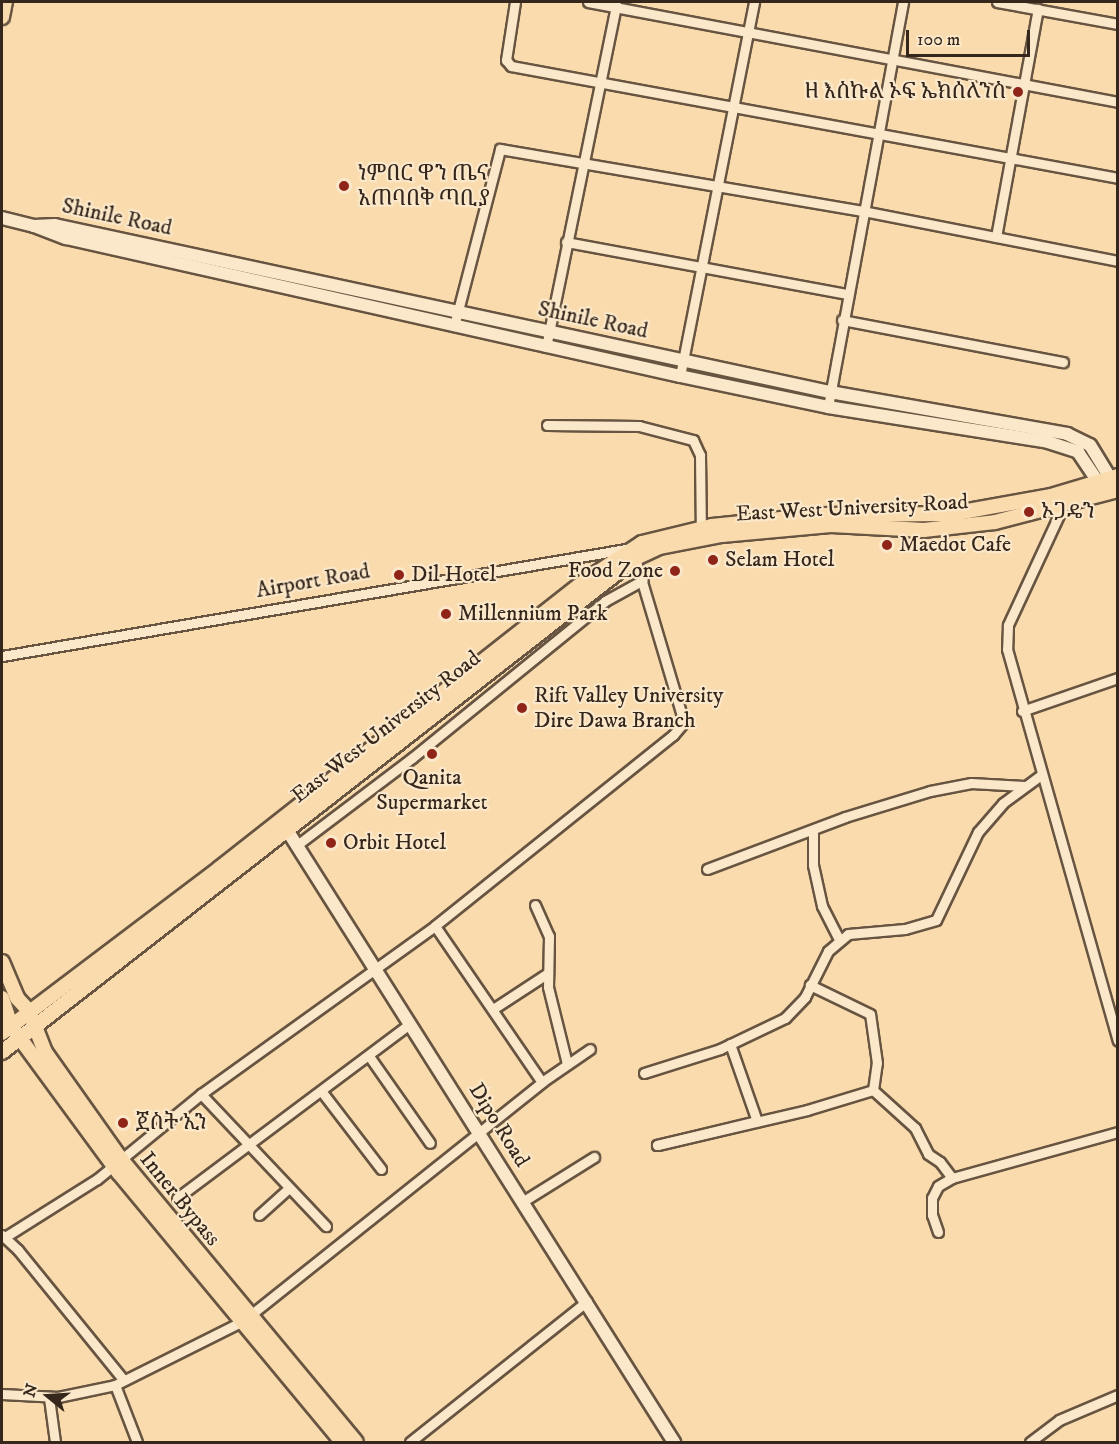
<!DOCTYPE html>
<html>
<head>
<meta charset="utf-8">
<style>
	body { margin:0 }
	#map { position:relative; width:1119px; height:1444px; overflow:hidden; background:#f9dbad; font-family:"IM FELL DW Pica","Noto Serif Ethiopic",serif }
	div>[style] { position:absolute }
	.roads { filter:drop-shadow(2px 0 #675441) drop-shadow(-2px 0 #675441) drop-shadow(0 2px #675441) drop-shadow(0 -2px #675441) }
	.street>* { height:9px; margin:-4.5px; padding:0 4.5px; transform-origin:4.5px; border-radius:4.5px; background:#fbe8ca }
	.secondary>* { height:12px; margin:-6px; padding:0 6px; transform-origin:6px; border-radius:6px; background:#fbe8ca }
	.primary>* { height:14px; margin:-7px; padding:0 7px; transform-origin:7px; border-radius:7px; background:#f9dbad }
	.dots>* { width:16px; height:16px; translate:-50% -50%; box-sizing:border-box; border:3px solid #fbe8ca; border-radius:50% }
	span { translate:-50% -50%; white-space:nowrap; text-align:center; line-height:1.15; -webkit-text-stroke:4.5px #fbe8ca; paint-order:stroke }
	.poi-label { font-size:22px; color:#36271d }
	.right { translate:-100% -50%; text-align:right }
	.left { translate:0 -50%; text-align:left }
	.street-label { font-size:22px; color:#36271d }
	.frame { position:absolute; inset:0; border:3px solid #36271d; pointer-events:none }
	.north { position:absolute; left:18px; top:1366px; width:60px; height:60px; -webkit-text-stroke:4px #fbe8ca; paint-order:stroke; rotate:288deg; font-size:16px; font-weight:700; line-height:24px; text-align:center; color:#36271d }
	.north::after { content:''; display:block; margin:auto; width:21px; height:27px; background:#36271d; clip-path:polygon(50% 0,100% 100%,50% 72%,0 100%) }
	.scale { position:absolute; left:906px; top:30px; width:124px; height:27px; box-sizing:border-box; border:3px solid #36271d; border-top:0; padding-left:8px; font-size:18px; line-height:21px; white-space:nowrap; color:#36271d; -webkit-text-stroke:4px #fbe8ca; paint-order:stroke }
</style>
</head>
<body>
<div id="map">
	<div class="roads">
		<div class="street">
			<i style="left:515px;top:2px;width:59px;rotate:98.8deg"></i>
			<i style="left:506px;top:60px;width:8px;rotate:50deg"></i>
			<i style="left:511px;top:66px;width:617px;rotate:10.45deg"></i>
			<i style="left:588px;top:2px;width:539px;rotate:10.68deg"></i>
			<i style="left:997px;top:2px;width:123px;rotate:10.3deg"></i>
			<i style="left:996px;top:237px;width:232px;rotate:-79.6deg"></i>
			<i style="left:566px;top:242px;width:286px;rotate:10.5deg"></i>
			<i style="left:842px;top:320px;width:225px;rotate:10.8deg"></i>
			<i style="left:454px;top:326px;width:183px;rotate:-75.4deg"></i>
			<i style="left:500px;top:149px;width:368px;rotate:9.7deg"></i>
			<i style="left:863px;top:211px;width:260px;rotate:11.1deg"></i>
			<i style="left:546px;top:347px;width:349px;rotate:-78.4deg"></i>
			<i style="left:680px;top:376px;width:381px;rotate:-78.8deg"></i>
			<i style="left:828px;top:407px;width:412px;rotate:-79.5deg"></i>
			<i style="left:547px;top:425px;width:92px;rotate:0.6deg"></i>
			<i style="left:639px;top:426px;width:56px;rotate:14.5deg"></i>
			<i style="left:693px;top:440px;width:17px;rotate:65deg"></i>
			<i style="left:700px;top:455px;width:78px;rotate:89.3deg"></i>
			<i style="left:1065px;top:502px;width:136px;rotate:114.9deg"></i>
			<i style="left:1008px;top:625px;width:24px;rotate:92deg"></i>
			<i style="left:1007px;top:649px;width:407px;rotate:74.2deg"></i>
			<i style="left:2px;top:656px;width:639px;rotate:-9.73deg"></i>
			<i style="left:632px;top:548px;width:182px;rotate:73.4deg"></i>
			<i style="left:684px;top:722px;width:17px;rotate:130deg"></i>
			<i style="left:673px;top:735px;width:305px;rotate:141.3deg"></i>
			<i style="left:435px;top:926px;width:288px;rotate:144.3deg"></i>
			<i style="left:201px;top:1094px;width:134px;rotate:140.7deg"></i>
			<i style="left:97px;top:1179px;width:109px;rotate:147.8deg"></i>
			<i style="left:1022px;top:711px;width:102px;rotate:-19deg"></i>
			<i style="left:813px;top:831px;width:34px;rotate:90deg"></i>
			<i style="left:813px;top:865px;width:42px;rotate:77.6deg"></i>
			<i style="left:822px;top:906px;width:38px;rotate:63deg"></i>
			<i style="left:297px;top:845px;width:144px;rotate:-37.1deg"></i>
			<i style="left:412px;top:758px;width:249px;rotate:-39.1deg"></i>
			<i style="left:605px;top:601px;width:43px;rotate:-28.9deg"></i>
			<i style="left:707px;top:869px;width:147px;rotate:-20.6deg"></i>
			<i style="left:845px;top:817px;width:89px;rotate:-17deg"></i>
			<i style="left:930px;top:791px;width:42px;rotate:-11deg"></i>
			<i style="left:971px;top:783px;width:53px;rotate:3.2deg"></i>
			<i style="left:535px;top:905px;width:34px;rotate:66deg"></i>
			<i style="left:549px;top:936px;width:51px;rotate:91.1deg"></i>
			<i style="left:548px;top:987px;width:79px;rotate:76.1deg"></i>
			<i style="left:435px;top:926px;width:189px;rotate:55.6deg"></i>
			<i style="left:493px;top:1009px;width:66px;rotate:-33.2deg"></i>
			<i style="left:730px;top:1044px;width:82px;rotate:70.7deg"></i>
			<i style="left:757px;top:1121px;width:103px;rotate:166.5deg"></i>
			<i style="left:657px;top:1145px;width:154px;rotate:-13.1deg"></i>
			<i style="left:807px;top:1110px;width:69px;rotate:-16.9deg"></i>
			<i style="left:873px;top:1090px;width:27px;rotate:-82deg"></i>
			<i style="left:877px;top:1063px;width:49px;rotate:-98.1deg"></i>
			<i style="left:870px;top:1014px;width:67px;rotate:-154.2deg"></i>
			<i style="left:369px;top:1056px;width:106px;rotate:55deg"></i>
			<i style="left:644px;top:1073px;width:80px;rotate:-17.5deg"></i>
			<i style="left:720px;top:1049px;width:72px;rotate:-25.5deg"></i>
			<i style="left:785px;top:1018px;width:29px;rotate:-46deg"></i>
			<i style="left:805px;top:997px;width:51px;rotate:-63.4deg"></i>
			<i style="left:828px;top:951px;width:26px;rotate:-40deg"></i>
			<i style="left:848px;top:934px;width:57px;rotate:-5deg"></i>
			<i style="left:905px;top:929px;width:32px;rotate:-16deg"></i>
			<i style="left:936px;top:920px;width:98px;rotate:-64.5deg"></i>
			<i style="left:978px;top:832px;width:38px;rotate:-49deg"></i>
			<i style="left:1003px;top:803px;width:47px;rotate:-36.4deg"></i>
			<i style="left:873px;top:1090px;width:57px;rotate:42.1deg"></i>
			<i style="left:915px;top:1128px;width:29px;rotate:63deg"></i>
			<i style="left:928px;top:1154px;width:14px;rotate:34deg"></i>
			<i style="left:940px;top:1162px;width:20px;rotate:53deg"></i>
			<i style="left:322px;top:1092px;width:97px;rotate:52.5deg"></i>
			<i style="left:201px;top:1094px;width:182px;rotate:46.6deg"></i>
			<i style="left:177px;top:1198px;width:291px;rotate:-36.8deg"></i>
			<i style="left:522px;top:1202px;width:85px;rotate:-32deg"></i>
			<i style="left:259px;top:1215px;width:40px;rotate:-42deg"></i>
			<i style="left:938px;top:1232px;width:18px;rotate:-109deg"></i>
			<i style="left:932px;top:1215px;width:17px;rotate:-90deg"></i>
			<i style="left:932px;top:1198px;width:13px;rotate:-63deg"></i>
			<i style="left:938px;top:1186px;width:16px;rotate:-30deg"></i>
			<i style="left:952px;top:1178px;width:172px;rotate:-15.5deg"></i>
			<i style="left:2px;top:1235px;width:22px;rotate:43deg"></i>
			<i style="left:18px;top:1250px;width:166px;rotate:50.9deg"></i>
			<i style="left:115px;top:1385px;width:61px;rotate:68.9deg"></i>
			<i style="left:2px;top:1394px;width:56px;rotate:3.1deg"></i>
			<i style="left:58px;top:1397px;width:58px;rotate:-11.9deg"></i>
			<i style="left:115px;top:1385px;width:143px;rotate:-26.6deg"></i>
			<i style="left:243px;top:1321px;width:383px;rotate:-38.6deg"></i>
			<i style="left:542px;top:1082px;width:58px;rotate:-34.5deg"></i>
			<i style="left:49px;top:1398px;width:44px;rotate:82.2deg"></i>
			<i style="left:410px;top:1442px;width:226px;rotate:-38.5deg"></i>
			<i style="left:1030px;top:1442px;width:36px;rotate:-37deg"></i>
			<i style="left:1059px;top:1420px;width:64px;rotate:-23deg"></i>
		</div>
		<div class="secondary">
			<i style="left:2px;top:218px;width:33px;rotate:14deg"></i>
			<i style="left:34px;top:226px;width:21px;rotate:-3deg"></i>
			<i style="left:55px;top:225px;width:793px;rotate:12.16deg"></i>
			<i style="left:830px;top:392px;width:241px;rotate:10deg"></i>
			<i style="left:1067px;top:434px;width:25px;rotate:26deg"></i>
			<i style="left:1090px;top:445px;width:48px;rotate:58.6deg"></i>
			<i style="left:34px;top:226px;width:34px;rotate:21deg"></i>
			<i style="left:66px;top:238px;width:629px;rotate:12.67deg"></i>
			<i style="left:680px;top:376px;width:151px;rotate:11.8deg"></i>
			<i style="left:828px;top:407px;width:223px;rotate:9deg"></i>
			<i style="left:1048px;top:442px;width:32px;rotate:18deg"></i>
			<i style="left:1078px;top:452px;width:45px;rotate:56deg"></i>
			<i style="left:282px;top:822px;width:734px;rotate:57.7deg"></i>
		</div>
		<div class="primary">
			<i style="left:2px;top:17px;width:15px;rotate:-79deg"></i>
			<i style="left:2px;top:962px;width:39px;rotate:67deg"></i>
			<i style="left:17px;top:998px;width:18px;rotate:47deg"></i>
			<i style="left:29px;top:1011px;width:44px;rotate:68.7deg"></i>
			<i style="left:45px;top:1052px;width:130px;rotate:54.7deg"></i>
			<i style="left:120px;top:1158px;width:369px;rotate:50.3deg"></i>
			<i style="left:2px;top:998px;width:29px;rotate:72deg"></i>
			<i style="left:11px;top:1026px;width:182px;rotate:53.7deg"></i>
			<i style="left:119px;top:1173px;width:349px;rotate:50.3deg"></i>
			<i style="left:2px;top:1033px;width:273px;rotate:-37.1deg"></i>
			<i style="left:220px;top:868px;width:466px;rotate:-38.2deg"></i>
			<i style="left:586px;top:580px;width:67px;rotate:-33.5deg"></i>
			<i style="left:642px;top:543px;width:72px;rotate:-13.7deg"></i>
			<i style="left:712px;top:526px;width:108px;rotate:-5.9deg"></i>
			<i style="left:819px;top:515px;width:132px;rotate:-0.4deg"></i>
			<i style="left:951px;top:514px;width:102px;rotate:-10.2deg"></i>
			<i style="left:1051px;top:496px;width:70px;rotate:-16.6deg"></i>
			<i style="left:2px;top:1052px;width:804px;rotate:-37.93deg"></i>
			<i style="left:636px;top:558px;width:26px;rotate:-25deg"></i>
			<i style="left:660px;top:547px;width:63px;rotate:-11deg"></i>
			<i style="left:722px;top:535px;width:109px;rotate:-5.2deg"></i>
			<i style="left:831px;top:525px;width:93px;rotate:3.1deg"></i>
			<i style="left:924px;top:530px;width:71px;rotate:-6.4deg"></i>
			<i style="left:995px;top:522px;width:127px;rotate:-14.6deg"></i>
		</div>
	</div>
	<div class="dots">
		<i style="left:1018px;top:92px;background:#8f2418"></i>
		<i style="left:344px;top:186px;background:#8f2418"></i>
		<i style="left:1029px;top:512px;background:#8f2418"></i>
		<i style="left:887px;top:545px;background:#8f2418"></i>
		<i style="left:713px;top:560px;background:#8f2418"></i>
		<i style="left:675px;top:571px;background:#8f2418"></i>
		<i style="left:399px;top:575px;background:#8f2418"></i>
		<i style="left:446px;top:614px;background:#8f2418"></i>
		<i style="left:522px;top:708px;background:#8f2418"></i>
		<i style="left:432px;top:754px;background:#8f2418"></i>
		<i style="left:331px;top:843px;background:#8f2418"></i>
		<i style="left:123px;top:1123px;background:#8f2418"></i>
	</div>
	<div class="poi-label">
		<span class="right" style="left:1006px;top:92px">ዘ እስኩል ኦፍ ኤክሰለንስ</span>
		<span class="left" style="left:358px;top:186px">ነምበር ዋን ጤና<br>አጠባበቅ ጣቢያ</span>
		<span class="left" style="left:1041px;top:512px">ኦጋዴን</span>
		<span class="left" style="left:899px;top:545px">Maedot Cafe</span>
		<span class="left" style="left:725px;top:560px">Selam Hotel</span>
		<span class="right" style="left:663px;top:571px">Food Zone</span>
		<span class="left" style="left:411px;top:575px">Dil Hotel</span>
		<span class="left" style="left:458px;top:614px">Millennium Park</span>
		<span class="left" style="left:534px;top:708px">Rift Valley University<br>Dire Dawa Branch</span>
		<span style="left:432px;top:790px">Qanita<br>Supermarket</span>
		<span class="left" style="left:343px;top:843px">Orbit Hotel</span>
		<span class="left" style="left:135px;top:1123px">ጀስት ኢን</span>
	</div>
	<div class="street-label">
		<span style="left:117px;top:217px;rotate:12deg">Shinile Road</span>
		<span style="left:593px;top:320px;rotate:12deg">Shinile Road</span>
		<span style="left:852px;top:508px;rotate:-3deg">East West University Road</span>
		<span style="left:313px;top:581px;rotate:-10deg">Airport Road</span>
		<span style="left:386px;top:727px;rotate:-38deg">East West University Road</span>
		<span style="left:499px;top:1125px;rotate:58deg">Dipo Road</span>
		<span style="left:180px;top:1199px;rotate:51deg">Inner Bypass</span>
	</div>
	<div class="frame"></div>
	<div class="north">N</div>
	<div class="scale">100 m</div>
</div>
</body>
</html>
